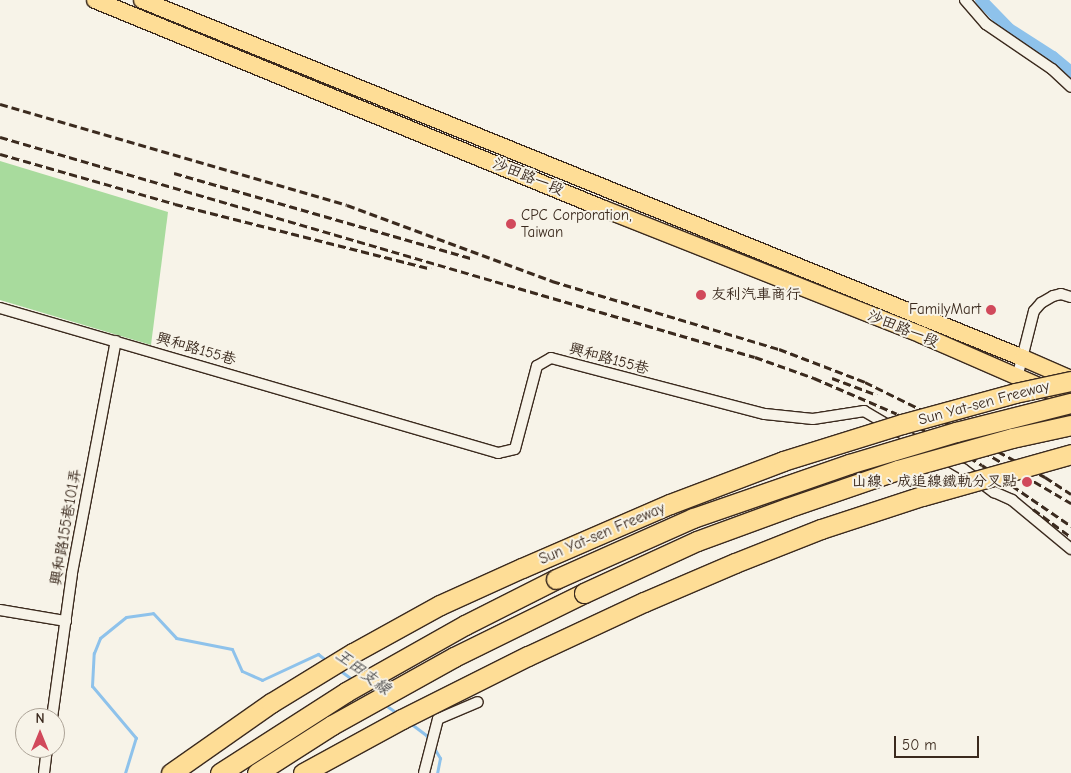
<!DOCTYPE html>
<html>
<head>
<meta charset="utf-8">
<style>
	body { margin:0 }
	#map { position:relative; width:1071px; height:773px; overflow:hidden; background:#f7f3e8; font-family:"Comic Neue","LXGW WenKai TC",sans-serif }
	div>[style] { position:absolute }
	.green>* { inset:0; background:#a8db9d }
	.stream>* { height:3px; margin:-1.5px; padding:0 1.5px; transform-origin:1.5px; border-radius:1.5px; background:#8ec2eb }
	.canal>* { height:12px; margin:-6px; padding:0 6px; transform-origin:6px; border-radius:6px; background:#8ec2eb }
	.roads { filter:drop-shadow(1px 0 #3b2a1e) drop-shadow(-1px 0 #3b2a1e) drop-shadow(0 1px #3b2a1e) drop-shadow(0 -1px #3b2a1e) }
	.street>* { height:10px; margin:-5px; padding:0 5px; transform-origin:5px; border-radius:5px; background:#f7f3e8 }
	.primary>* { height:16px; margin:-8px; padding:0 8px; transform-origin:8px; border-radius:8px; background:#fedd96 }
	.highway>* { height:19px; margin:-9.5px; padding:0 9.5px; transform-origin:9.5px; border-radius:9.5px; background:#fedd96 }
	.rail>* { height:3px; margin-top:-1.5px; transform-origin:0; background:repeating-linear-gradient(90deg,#3b2a1e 0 8px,transparent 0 12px) }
	.bridges { filter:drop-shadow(1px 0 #3b2a1e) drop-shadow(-1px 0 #3b2a1e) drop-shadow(0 1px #3b2a1e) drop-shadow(0 -1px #3b2a1e) }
	.highway-bridge>* { height:19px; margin:-9.5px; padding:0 9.5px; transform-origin:9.5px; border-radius:9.5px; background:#fedd96 }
	.dots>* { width:14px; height:14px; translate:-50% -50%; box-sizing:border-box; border:2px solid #f7f3e8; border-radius:50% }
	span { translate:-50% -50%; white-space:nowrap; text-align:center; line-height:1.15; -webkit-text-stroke:4px #f7f3e8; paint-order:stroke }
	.street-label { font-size:15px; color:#3b2a1e }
	.poi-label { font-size:15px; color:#3b2a1e }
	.left { translate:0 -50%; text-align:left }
	.right { translate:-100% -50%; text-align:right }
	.water-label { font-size:16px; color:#505051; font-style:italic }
	.north { position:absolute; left:15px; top:708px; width:50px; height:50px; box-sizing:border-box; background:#f7f3e8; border:1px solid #aca397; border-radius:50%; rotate:0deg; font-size:14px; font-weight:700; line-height:20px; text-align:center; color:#3b2a1e }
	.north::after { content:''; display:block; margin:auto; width:18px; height:22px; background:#d1495b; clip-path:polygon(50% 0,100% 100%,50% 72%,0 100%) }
	.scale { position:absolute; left:894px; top:736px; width:85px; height:22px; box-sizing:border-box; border:2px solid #3b2a1e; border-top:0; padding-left:6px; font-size:15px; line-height:18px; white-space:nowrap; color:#3b2a1e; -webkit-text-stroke:4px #f7f3e8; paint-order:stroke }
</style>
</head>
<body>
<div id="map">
	<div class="green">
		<i style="clip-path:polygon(0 161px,168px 212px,151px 345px,0 300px)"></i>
	</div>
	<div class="stream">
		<i style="left:338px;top:669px;width:19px;rotate:36deg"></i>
		<i style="left:384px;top:704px;width:16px;rotate:35deg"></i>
		<i style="left:410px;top:723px;width:20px;rotate:37deg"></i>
		<i style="left:426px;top:735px;width:6px;rotate:59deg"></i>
		<i style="left:434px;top:748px;width:12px;rotate:59deg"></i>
		<i style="left:440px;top:758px;width:15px;rotate:101deg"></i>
		<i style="left:125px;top:773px;width:37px;rotate:-73deg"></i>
		<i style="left:136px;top:738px;width:68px;rotate:-130.2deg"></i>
		<i style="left:92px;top:686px;width:33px;rotate:-87deg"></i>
		<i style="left:94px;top:653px;width:16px;rotate:-68deg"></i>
		<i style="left:100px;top:638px;width:33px;rotate:-39deg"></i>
		<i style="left:126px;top:617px;width:27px;rotate:-8deg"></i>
		<i style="left:153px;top:613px;width:34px;rotate:47deg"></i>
		<i style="left:176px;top:638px;width:57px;rotate:11.1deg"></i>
		<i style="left:232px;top:649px;width:24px;rotate:66deg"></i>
		<i style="left:242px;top:671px;width:22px;rotate:24deg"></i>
		<i style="left:262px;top:680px;width:62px;rotate:-24.9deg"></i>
		<i style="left:318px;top:654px;width:11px;rotate:38deg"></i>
	</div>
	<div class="canal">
		<i style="left:981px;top:0;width:40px;rotate:46deg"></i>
		<i style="left:1009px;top:29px;width:52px;rotate:32.5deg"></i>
		<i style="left:1053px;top:57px;width:23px;rotate:40deg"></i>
	</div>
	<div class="roads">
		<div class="street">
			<i style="left:965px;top:0;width:32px;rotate:49deg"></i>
			<i style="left:986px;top:24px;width:80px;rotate:34.3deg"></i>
			<i style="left:1052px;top:69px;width:26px;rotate:43deg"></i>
			<i style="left:0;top:308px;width:519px;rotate:16.23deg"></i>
			<i style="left:498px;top:453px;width:17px;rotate:-13deg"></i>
			<i style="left:515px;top:449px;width:86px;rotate:-75.2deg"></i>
			<i style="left:537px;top:366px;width:16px;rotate:-30deg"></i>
			<i style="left:551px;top:358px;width:221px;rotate:14.7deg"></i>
			<i style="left:765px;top:414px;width:48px;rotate:5.9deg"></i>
			<i style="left:813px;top:419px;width:52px;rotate:-8.9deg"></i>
			<i style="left:864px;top:411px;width:115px;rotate:30.4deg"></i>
			<i style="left:963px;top:469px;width:39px;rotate:37deg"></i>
			<i style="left:994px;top:492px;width:20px;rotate:24deg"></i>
			<i style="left:1012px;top:500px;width:77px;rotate:39.7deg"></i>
			<i style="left:1017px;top:378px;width:69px;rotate:-75.8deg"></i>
			<i style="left:1034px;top:311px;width:11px;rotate:-49deg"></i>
			<i style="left:1041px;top:303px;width:14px;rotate:-30deg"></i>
			<i style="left:1053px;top:296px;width:8px;rotate:-14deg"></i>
			<i style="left:1061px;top:294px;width:10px;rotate:17deg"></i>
			<i style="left:0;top:610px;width:67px;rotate:9.5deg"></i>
			<i style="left:52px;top:718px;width:146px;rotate:-82.1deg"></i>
			<i style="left:72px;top:573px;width:236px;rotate:-79.3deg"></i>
			<i style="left:44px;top:773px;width:25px;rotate:-83deg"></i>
			<i style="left:424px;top:773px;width:56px;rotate:-75.5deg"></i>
			<i style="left:438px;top:719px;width:43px;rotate:-23deg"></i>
		</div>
		<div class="primary">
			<i style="left:95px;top:0;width:550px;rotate:22.32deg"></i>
			<i style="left:604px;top:209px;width:342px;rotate:21.6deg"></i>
			<i style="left:922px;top:335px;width:163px;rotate:23.6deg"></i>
			<i style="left:142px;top:0;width:951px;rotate:22.11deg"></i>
			<i style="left:1023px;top:358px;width:52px;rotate:23.6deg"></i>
		</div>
		<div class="highway">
			<i style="left:220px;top:773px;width:150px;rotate:-32.7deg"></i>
			<i style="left:346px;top:692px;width:137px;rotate:-29.4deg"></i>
			<i style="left:465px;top:625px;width:102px;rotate:-26.8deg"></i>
			<i style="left:257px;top:773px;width:89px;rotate:-32.6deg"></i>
			<i style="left:332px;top:725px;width:140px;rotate:-29.1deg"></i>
			<i style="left:454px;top:657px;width:145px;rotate:-26.2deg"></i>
		</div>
	</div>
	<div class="rail">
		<i style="left:0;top:104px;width:361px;rotate:16.2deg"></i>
		<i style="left:347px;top:205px;width:219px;rotate:20.3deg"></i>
		<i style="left:552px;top:281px;width:237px;rotate:16.7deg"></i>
		<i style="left:779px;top:349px;width:92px;rotate:21deg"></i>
		<i style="left:865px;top:382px;width:66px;rotate:26.2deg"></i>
		<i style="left:924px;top:411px;width:138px;rotate:28.6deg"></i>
		<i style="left:1045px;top:477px;width:31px;rotate:33deg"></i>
		<i style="left:0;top:137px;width:786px;rotate:16.25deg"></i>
		<i style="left:755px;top:357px;width:63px;rotate:19.6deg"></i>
		<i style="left:814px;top:378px;width:90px;rotate:23.4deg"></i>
		<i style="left:897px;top:414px;width:99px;rotate:31deg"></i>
		<i style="left:982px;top:465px;width:108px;rotate:34.4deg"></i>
		<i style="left:0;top:154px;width:182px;rotate:15.9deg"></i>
		<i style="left:175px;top:204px;width:264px;rotate:14.2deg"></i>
		<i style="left:174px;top:173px;width:311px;rotate:16deg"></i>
		<i style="left:832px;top:378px;width:48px;rotate:20.7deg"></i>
		<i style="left:972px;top:445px;width:115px;rotate:30.4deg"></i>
		<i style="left:1033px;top:509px;width:47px;rotate:36.4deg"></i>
	</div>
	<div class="bridges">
		<div class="highway-bridge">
			<i style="left:556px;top:579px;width:150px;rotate:-24deg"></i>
			<i style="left:693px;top:518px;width:165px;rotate:-19.1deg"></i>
			<i style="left:849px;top:464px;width:112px;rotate:-16.7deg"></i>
			<i style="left:956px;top:432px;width:119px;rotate:-14.2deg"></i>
			<i style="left:584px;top:593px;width:124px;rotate:-24.7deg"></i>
			<i style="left:697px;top:541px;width:96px;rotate:-20.1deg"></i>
			<i style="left:787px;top:508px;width:117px;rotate:-18.9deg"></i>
			<i style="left:898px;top:470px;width:118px;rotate:-15.7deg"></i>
			<i style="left:1012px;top:438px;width:60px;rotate:-12.4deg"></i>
			<i style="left:171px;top:773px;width:122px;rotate:-35deg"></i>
			<i style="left:271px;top:703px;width:96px;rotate:-31.4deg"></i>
			<i style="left:353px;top:653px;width:99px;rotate:-28.9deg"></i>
			<i style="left:440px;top:605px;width:90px;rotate:-24.3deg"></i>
			<i style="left:522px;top:568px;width:161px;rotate:-23.4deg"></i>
			<i style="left:670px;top:504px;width:121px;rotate:-20.8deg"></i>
			<i style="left:783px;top:461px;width:125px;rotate:-17.3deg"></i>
			<i style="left:902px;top:424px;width:117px;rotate:-15.3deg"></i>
			<i style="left:1015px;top:393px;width:57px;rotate:-12.1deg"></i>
			<i style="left:303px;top:773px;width:113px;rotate:-28.6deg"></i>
			<i style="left:402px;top:719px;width:141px;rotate:-26.6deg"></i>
			<i style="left:528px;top:656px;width:128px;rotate:-25deg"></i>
			<i style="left:644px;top:602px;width:99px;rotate:-23.2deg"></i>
			<i style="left:735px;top:563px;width:92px;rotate:-21.6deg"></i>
			<i style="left:821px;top:529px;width:106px;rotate:-18.1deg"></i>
			<i style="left:922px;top:496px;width:155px;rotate:-15.7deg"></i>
		</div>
	</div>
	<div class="dots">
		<i style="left:511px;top:224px;background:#d1495b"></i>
		<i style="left:701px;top:295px;background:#d1495b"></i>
		<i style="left:991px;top:310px;background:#d1495b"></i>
		<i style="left:1027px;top:482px;background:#d1495b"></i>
	</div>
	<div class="street-label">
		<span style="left:528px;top:177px;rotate:22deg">沙田路一段</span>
		<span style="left:903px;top:329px;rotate:22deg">沙田路一段</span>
		<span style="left:196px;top:349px;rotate:16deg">興和路155巷</span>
		<span style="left:609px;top:359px;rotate:15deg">興和路155巷</span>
		<span style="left:984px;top:403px;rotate:-15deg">Sun Yat-sen Freeway</span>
		<span style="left:66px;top:527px;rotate:-80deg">興和路155巷101弄</span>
		<span style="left:602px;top:534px;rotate:-23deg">Sun Yat-sen Freeway</span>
	</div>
	<div class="poi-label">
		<span class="left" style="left:521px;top:224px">CPC Corporation,<br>Taiwan</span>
		<span class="left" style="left:711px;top:295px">友利汽車商行</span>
		<span class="right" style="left:981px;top:310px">FamilyMart</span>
		<span class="right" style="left:1017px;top:482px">山線、成追線鐵軌分叉點</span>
	</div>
	<div class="water-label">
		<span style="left:363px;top:672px;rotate:37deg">王田支線</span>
	</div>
	<div class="north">N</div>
	<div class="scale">50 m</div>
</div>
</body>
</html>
